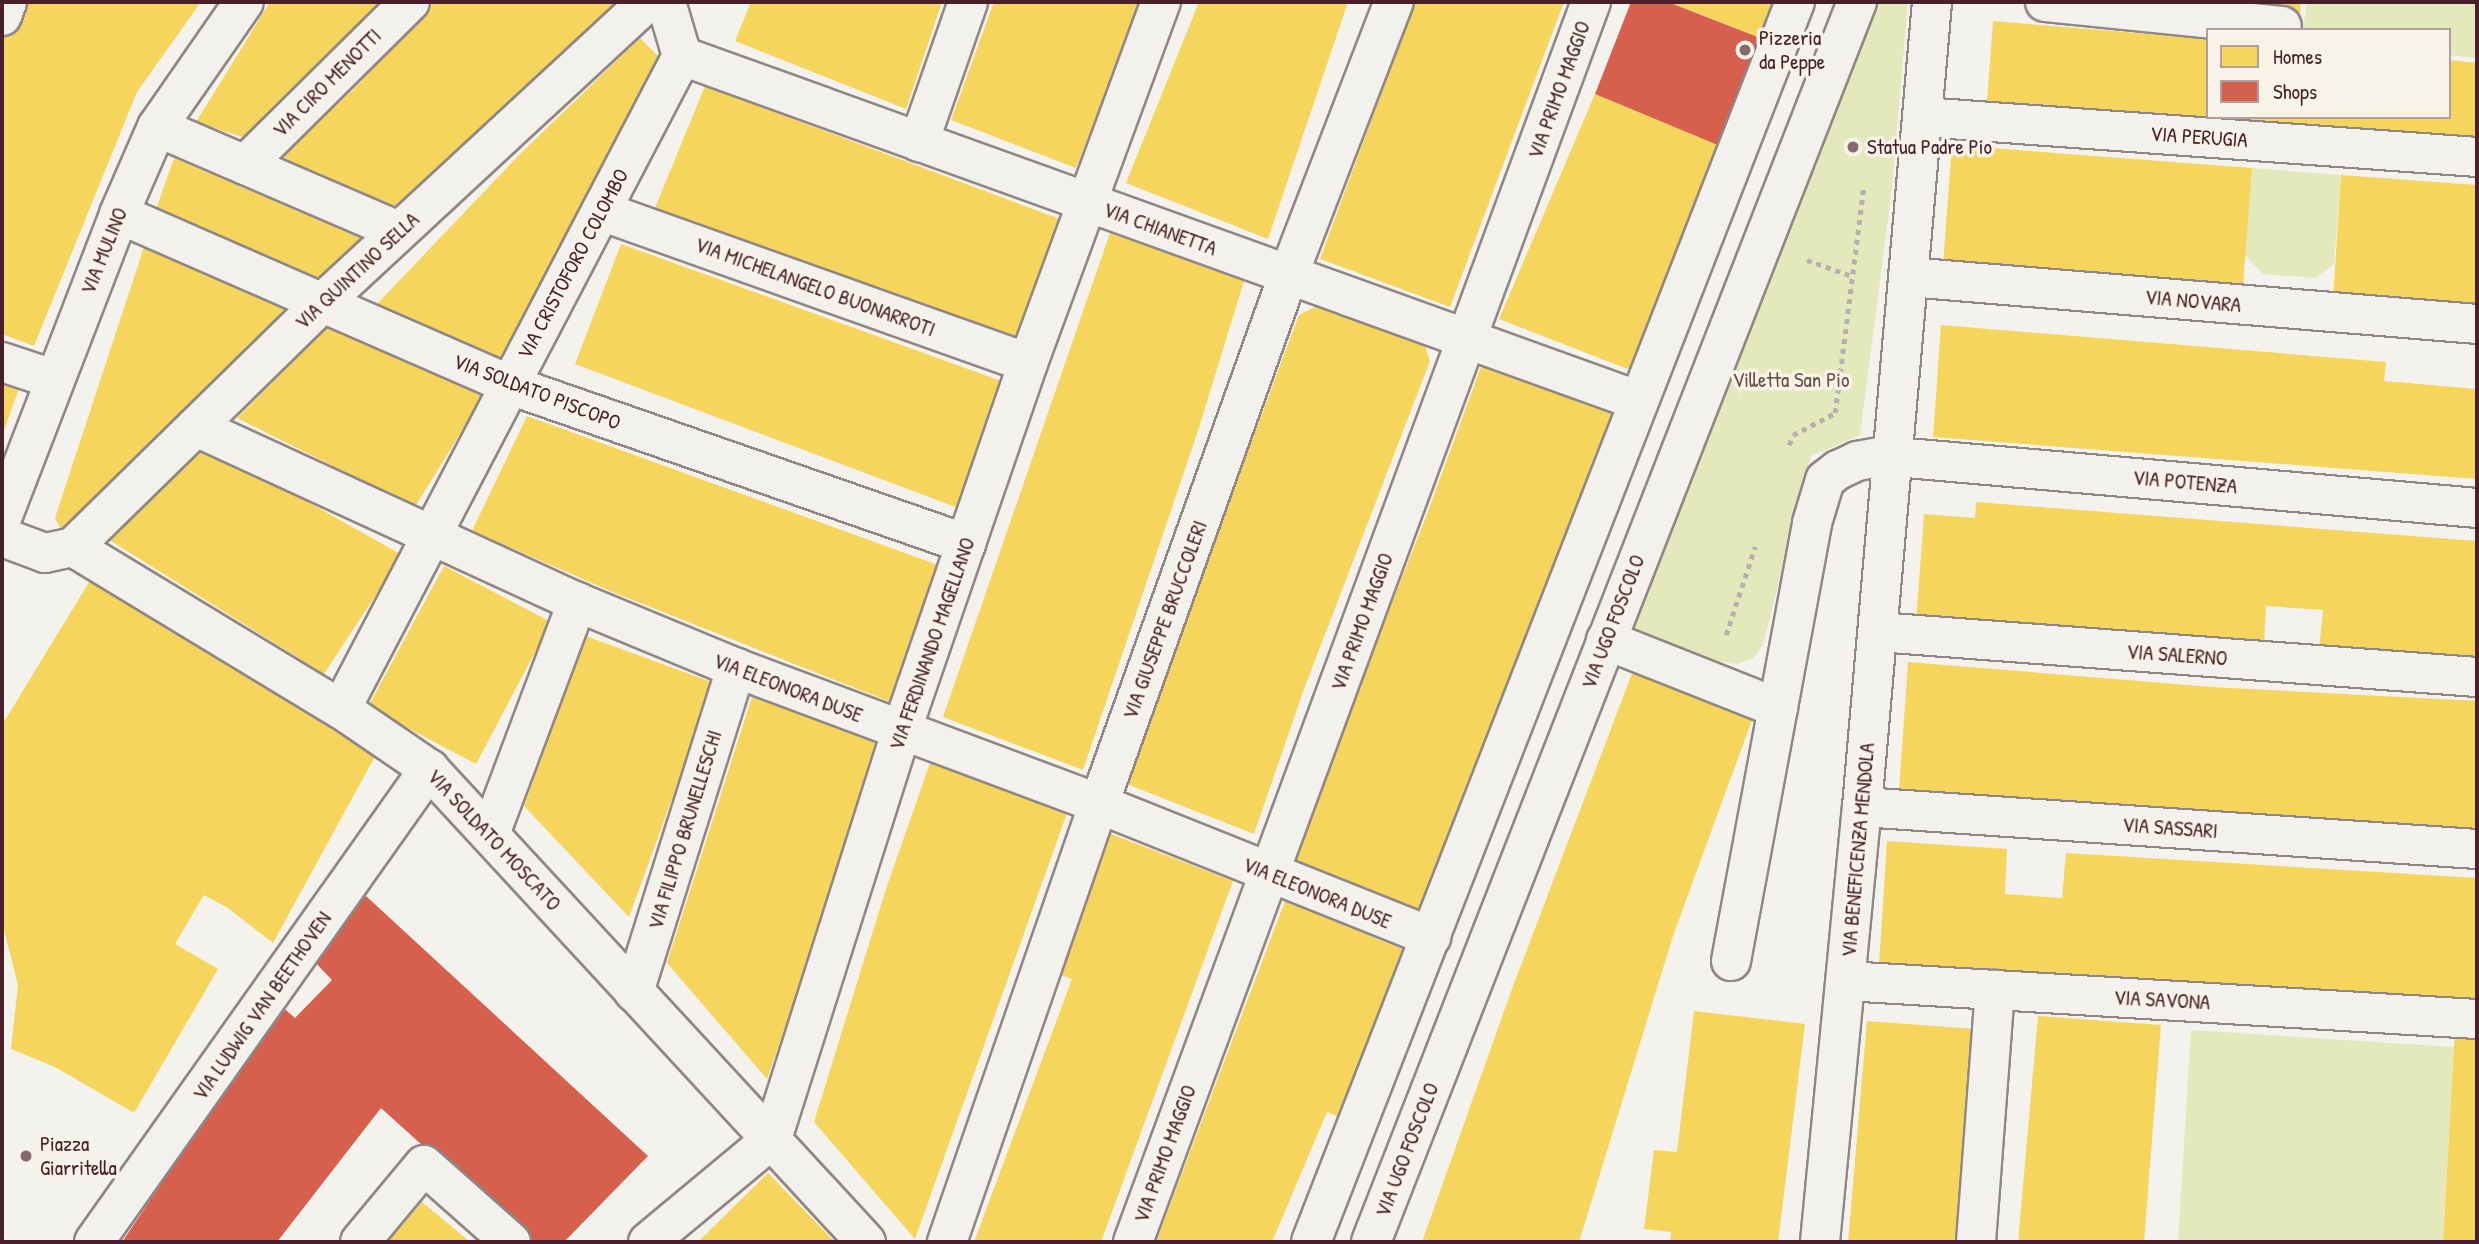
<!DOCTYPE html>
<html>
<head>
<meta charset="utf-8">
<style>
	body { margin:0 }
	#map { position:relative; width:2479px; height:1244px; overflow:hidden; background:#f4f2ec; font-family:"Patrick Hand",sans-serif }
	div>[style] { position:absolute }
	.green>* { inset:0; background:#e4e9bc }
	.homes>* { inset:0; background:#f6d55c }
	.shops>* { inset:0; background:#d6604d }
	.path>* { height:4.5px; margin-top:-2.25px; transform-origin:0; background:repeating-linear-gradient(90deg,#b6b0ae 0 5px,transparent 0 10px) }
	.roads { filter:drop-shadow(2px 0 #8f8685) drop-shadow(-2px 0 #8f8685) drop-shadow(0 2px #8f8685) drop-shadow(0 -2px #8f8685) }
	.minor>* { height:38px; margin:-19px; padding:0 19px; transform-origin:19px; border-radius:19px; background:#f2f1ed }
	.primary>* { height:38px; margin:-19px; padding:0 19px; transform-origin:19px; border-radius:19px; background:#f2f1ed }
	.dots>* { width:19px; height:19px; translate:-50% -50%; box-sizing:border-box; border:4px solid #f7f3e8; border-radius:50% }
	span { translate:-50% -50%; white-space:nowrap; text-align:center; line-height:1.15; -webkit-text-stroke:7px #f7f3e8; paint-order:stroke }
	.poi-label { font-size:21px; color:#4a1f2b }
	.left { translate:0 -50%; text-align:left }
	.street-label { font-size:21px; color:#4a1f2b }
	.park-label { font-size:21px; color:#6d5046 }
	.frame { position:absolute; inset:0; border:4px solid #4a1f2b; pointer-events:none }
	.legend { position:absolute; left:2206px; top:28px; width:245px; height:91px; box-sizing:border-box; background:#f7f3e8; border:2px solid #b29e9c; margin:0; padding:9px 12px; list-style:none; font-size:21px; color:#4a1f2b }
	.legend li { display:flex; align-items:center; gap:14px; height:35px }
	.legend b { width:35px; border:2px solid #b29e9c }
</style>
</head>
<body>
<div id="map">
	<div class="green">
		<i style="clip-path:polygon(1857px 2px,1908px 2px,1892px 188px,1860px 435px,1811px 456px,1763px 645px,1753px 658px,1737px 664px,1707px 659px,1613px 621px)"></i>
		<i style="clip-path:polygon(2307px 2px,2477px 2px,2477px 58px,2449px 55px,2449px 30px,2303px 30px)"></i>
		<i style="clip-path:polygon(2252px 168px,2341px 175px,2334px 264px,2315px 278px,2263px 274px,2245px 255px)"></i>
		<i style="clip-path:polygon(2191px 1030px,2454px 1047px,2443px 1242px,2178px 1242px)"></i>
	</div>
	<div class="homes">
		<i style="clip-path:polygon(16px 2px,201px 2px,137px 92px,34px 346px,2px 334px,2px 38px)"></i>
		<i style="clip-path:polygon(270px 2px,392px 2px,245px 138px,196px 122px)"></i>
		<i style="clip-path:polygon(434px 2px,622px 2px,413px 212px,273px 162px,353px 90px)"></i>
		<i style="clip-path:polygon(751px 2px,942px 2px,906px 109px,735px 41px)"></i>
		<i style="clip-path:polygon(994px 2px,1141px 2px,1076px 168px,951px 120px)"></i>
		<i style="clip-path:polygon(1199px 2px,1348px 2px,1268px 239px,1126px 183px)"></i>
		<i style="clip-path:polygon(1415px 2px,1564px 2px,1450px 307px,1320px 259px)"></i>
		<i style="clip-path:polygon(1669px 2px,1788px 2px,1773px 43px)"></i>
		<i style="clip-path:polygon(2183px 2px,2301px 2px,2299px 19px)"></i>
		<i style="clip-path:polygon(1993px 21px,2208px 39px,2208px 118px,1987px 102px)"></i>
		<i style="clip-path:polygon(640px 38px,662px 60px,501px 365px,377px 304px,520px 154px)"></i>
		<i style="clip-path:polygon(2449px 60px,2477px 63px,2477px 138px,2221px 119px,2449px 117px)"></i>
		<i style="clip-path:polygon(705px 86px,1065px 221px,1020px 341px,655px 208px)"></i>
		<i style="clip-path:polygon(1595px 94px,1732px 151px,1643px 375px,1499px 319px)"></i>
		<i style="clip-path:polygon(1952px 145px,2252px 168px,2243px 285px,1943px 265px)"></i>
		<i style="clip-path:polygon(174px 158px,365px 240px,316px 286px,153px 218px)"></i>
		<i style="clip-path:polygon(2341px 175px,2477px 185px,2477px 309px,2333px 300px)"></i>
		<i style="clip-path:polygon(1110px 233px,1244px 281px,1198px 431px,1083px 770px,943px 717px)"></i>
		<i style="clip-path:polygon(145px 244px,300px 309px,71px 530px,60px 528px,55px 518px)"></i>
		<i style="clip-path:polygon(621px 244px,1004px 382px,958px 508px,575px 364px)"></i>
		<i style="clip-path:polygon(1319px 305px,1424px 343px,1430px 361px,1304px 689px,1254px 834px,1124px 783px,1299px 315px)"></i>
		<i style="clip-path:polygon(332px 323px,485px 393px,415px 507px,237px 418px)"></i>
		<i style="clip-path:polygon(1941px 325px,2386px 362px,2384px 381px,2477px 389px,2477px 479px,1933px 437px)"></i>
		<i style="clip-path:polygon(1485px 356px,1627px 408px,1422px 916px,1289px 862px,1426px 517px)"></i>
		<i style="clip-path:polygon(2px 373px,22px 380px,2px 436px)"></i>
		<i style="clip-path:polygon(527px 416px,938px 565px,893px 703px,615px 593px,472px 531px)"></i>
		<i style="clip-path:polygon(205px 444px,402px 555px,324px 674px,106px 538px)"></i>
		<i style="clip-path:polygon(1976px 502px,2477px 541px,2477px 663px,2319px 650px,2323px 610px,2266px 606px,2264px 645px,1916px 622px,1924px 514px,1975px 518px)"></i>
		<i style="clip-path:polygon(444px 566px,551px 622px,476px 764px,368px 707px)"></i>
		<i style="clip-path:polygon(91px 579px,378px 751px,273px 943px,228px 908px,204px 895px,175px 944px,218px 969px,134px 1113px,55px 1067px,11px 1049px,18px 985px,2px 922px,2px 725px)"></i>
		<i style="clip-path:polygon(586px 636px,714px 683px,629px 917px,524px 806px)"></i>
		<i style="clip-path:polygon(1908px 662px,2212px 687px,2477px 701px,2477px 831px,1899px 791px)"></i>
		<i style="clip-path:polygon(1633px 671px,1752px 720px,1673px 936px,1579px 1242px,1422px 1242px,1513px 986px)"></i>
		<i style="clip-path:polygon(752px 697px,884px 744px,767px 1079px,667px 963px)"></i>
		<i style="clip-path:polygon(930px 763px,1067px 813px,915px 1239px,814px 1122px,886px 889px)"></i>
		<i style="clip-path:polygon(1111px 834px,1233px 881px,1101px 1242px,974px 1242px,1072px 979px,1060px 975px)"></i>
		<i style="clip-path:polygon(1887px 841px,2007px 849px,2005px 894px,2062px 898px,2066px 853px,2477px 878px,2477px 1001px,1879px 965px)"></i>
		<i style="clip-path:polygon(1285px 901px,1410px 952px,1342px 1118px,1327px 1112px,1272px 1242px,1156px 1242px)"></i>
		<i style="clip-path:polygon(1694px 1011px,1805px 1024px,1778px 1242px,1670px 1242px,1671px 1232px,1644px 1229px,1654px 1150px,1677px 1152px)"></i>
		<i style="clip-path:polygon(2038px 1016px,2161px 1025px,2144px 1242px,2018px 1242px)"></i>
		<i style="clip-path:polygon(1867px 1021px,1975px 1029px,1959px 1242px,1848px 1242px)"></i>
		<i style="clip-path:polygon(2455px 1029px,2477px 1031px,2477px 1242px,2443px 1242px)"></i>
		<i style="clip-path:polygon(768px 1173px,835px 1242px,698px 1242px)"></i>
		<i style="clip-path:polygon(422px 1202px,470px 1242px,388px 1242px)"></i>
	</div>
	<div class="shops">
		<i style="clip-path:polygon(1631px 2px,1668px 2px,1773px 43px,1732px 151px,1595px 94px)"></i>
		<i style="clip-path:polygon(366px 896px,648px 1156px,564px 1242px,529px 1242px,381px 1108px,277px 1242px,122px 1242px,281px 1006px,295px 1018px,332px 980px,310px 957px)"></i>
	</div>
	<div class="path">
		<i style="left:1807px;top:260px;width:48px;rotate:19.6deg"></i>
		<i style="left:1789px;top:445px;width:11px;rotate:-68deg"></i>
		<i style="left:1793px;top:435px;width:47px;rotate:-27.6deg"></i>
		<i style="left:1835px;top:413px;width:230px;rotate:-82.8deg"></i>
		<i style="left:1726px;top:635px;width:93px;rotate:-71.8deg"></i>
	</div>
	<div class="roads">
		<div class="minor">
			<i style="left:2045px;top:2px;width:238px;rotate:5.8deg"></i>
			<i style="left:2px;top:16px;width:15px;rotate:-70deg"></i>
			<i style="left:682px;top:56px;width:1017px;rotate:19.82deg"></i>
			<i style="left:1922px;top:117px;width:556px;rotate:4.12deg"></i>
			<i style="left:157px;top:127px;width:263px;rotate:23.3deg"></i>
			<i style="left:919px;top:142px;width:148px;rotate:-70.7deg"></i>
			<i style="left:245px;top:165px;width:232px;rotate:-44.7deg"></i>
			<i style="left:601px;top:211px;width:453px;rotate:19.6deg"></i>
			<i style="left:119px;top:214px;width:427px;rotate:23.6deg"></i>
			<i style="left:510px;top:385px;width:483px;rotate:19.2deg"></i>
			<i style="left:1908px;top:277px;width:571px;rotate:4.72deg"></i>
			<i style="left:2px;top:362px;width:54px;rotate:18.4deg"></i>
			<i style="left:196px;top:427px;width:419px;rotate:24.7deg"></i>
			<i style="left:577px;top:602px;width:172px;rotate:22.5deg"></i>
			<i style="left:736px;top:668px;width:388px;rotate:20.5deg"></i>
			<i style="left:1099px;top:804px;width:358px;rotate:21.8deg"></i>
			<i style="left:2px;top:518px;width:326px;rotate:-68.9deg"></i>
			<i style="left:119px;top:214px;width:95px;rotate:-66.4deg"></i>
			<i style="left:157px;top:127px;width:152px;rotate:-55.2deg"></i>
			<i style="left:2px;top:537px;width:46px;rotate:20.4deg"></i>
			<i style="left:45px;top:553px;width:29px;rotate:-12deg"></i>
			<i style="left:73px;top:547px;width:313px;rotate:31.2deg"></i>
			<i style="left:341px;top:709px;width:107px;rotate:34.3deg"></i>
			<i style="left:429px;top:769px;width:644px;rotate:47.27deg"></i>
			<i style="left:73px;top:547px;width:349px;rotate:-44.4deg"></i>
			<i style="left:322px;top:303px;width:443px;rotate:-42.8deg"></i>
			<i style="left:1878px;top:632px;width:601px;rotate:4.3deg"></i>
			<i style="left:1606px;top:640px;width:185px;rotate:21.6deg"></i>
			<i style="left:341px;top:709px;width:737px;rotate:-62.43deg"></i>
			<i style="left:682px;top:56px;width:56px;rotate:-106.5deg"></i>
			<i style="left:1862px;top:807px;width:616px;rotate:3.91deg"></i>
			<i style="left:490px;top:834px;width:248px;rotate:-69.4deg"></i>
			<i style="left:1731px;top:961px;width:445px;rotate:-79.5deg"></i>
			<i style="left:1812px;top:523px;width:45px;rotate:-73.2deg"></i>
			<i style="left:1825px;top:480px;width:16px;rotate:-38deg"></i>
			<i style="left:1838px;top:470px;width:21px;rotate:-25deg"></i>
			<i style="left:1857px;top:461px;width:27px;rotate:-10deg"></i>
			<i style="left:1884px;top:456px;width:595px;rotate:5.01deg"></i>
			<i style="left:1846px;top:981px;width:632px;rotate:3.45deg"></i>
			<i style="left:634px;top:992px;width:340px;rotate:-72.5deg"></i>
			<i style="left:94px;top:1242px;width:580px;rotate:-54.69deg"></i>
			<i style="left:360px;top:1242px;width:100px;rotate:-50.3deg"></i>
			<i style="left:424px;top:1165px;width:116px;rotate:41.5deg"></i>
			<i style="left:648px;top:1242px;width:161px;rotate:-39.7deg"></i>
			<i style="left:772px;top:1139px;width:427px;rotate:-72.4deg"></i>
			<i style="left:901px;top:732px;width:390px;rotate:-71deg"></i>
			<i style="left:1028px;top:363px;width:385px;rotate:-69.8deg"></i>
			<i style="left:947px;top:1242px;width:464px;rotate:-70.9deg"></i>
			<i style="left:1099px;top:804px;width:561px;rotate:-70.3deg"></i>
			<i style="left:1288px;top:276px;width:294px;rotate:-68.9deg"></i>
			<i style="left:1133px;top:1242px;width:1322px;rotate:-69.73deg"></i>
			<i style="left:1820px;top:1242px;width:437px;rotate:-84.5deg"></i>
			<i style="left:1862px;top:807px;width:808px;rotate:-85.03deg"></i>
			<i style="left:1976px;top:1242px;width:253px;rotate:-85.7deg"></i>
		</div>
		<div class="primary">
			<i style="left:1311px;top:1242px;width:1331px;rotate:-68.68deg"></i>
			<i style="left:1371px;top:1242px;width:1332px;rotate:-68.6deg"></i>
		</div>
	</div>
	<div class="dots">
		<i style="left:1745px;top:50px;background:#86696f"></i>
		<i style="left:1853px;top:147px;background:#86696f"></i>
		<i style="left:26px;top:1156px;background:#86696f"></i>
	</div>
	<div class="poi-label">
		<span class="left" style="left:1759px;top:50px">Pizzeria<br>da Peppe</span>
		<span class="left" style="left:1867px;top:147px">Statua Padre Pio</span>
		<span class="left" style="left:40px;top:1156px">Piazza<br>Giarritella</span>
	</div>
	<div class="street-label">
		<span style="left:327px;top:83px;rotate:-45deg">VIA CIRO MENOTTI</span>
		<span style="left:1559px;top:90px;rotate:-70deg">VIA PRIMO MAGGIO</span>
		<span style="left:2199px;top:137px;rotate:4deg">VIA PERUGIA</span>
		<span style="left:1160px;top:229px;rotate:20deg">VIA CHIANETTA</span>
		<span style="left:104px;top:251px;rotate:-68deg">VIA MULINO</span>
		<span style="left:573px;top:264px;rotate:-62deg">VIA CRISTOFORO COLOMBO</span>
		<span style="left:357px;top:271px;rotate:-43deg">VIA QUINTINO SELLA</span>
		<span style="left:815px;top:287px;rotate:20deg">VIA MICHELANGELO BUONARROTI</span>
		<span style="left:2193px;top:301px;rotate:5deg">VIA NOVARA</span>
		<span style="left:537px;top:392px;rotate:21deg">VIA SOLDATO PISCOPO</span>
		<span style="left:2185px;top:482px;rotate:5deg">VIA POTENZA</span>
		<span style="left:1165px;top:620px;rotate:-70deg">VIA GIUSEPPE BRUCCOLERI</span>
		<span style="left:1362px;top:622px;rotate:-70deg">VIA PRIMO MAGGIO</span>
		<span style="left:1613px;top:622px;rotate:-69deg">VIA UGO FOSCOLO</span>
		<span style="left:932px;top:644px;rotate:-71deg">VIA FERDINANDO MAGELLANO</span>
		<span style="left:2177px;top:655px;rotate:4deg">VIA SALERNO</span>
		<span style="left:788px;top:688px;rotate:21deg">VIA ELEONORA DUSE</span>
		<span style="left:2170px;top:828px;rotate:4deg">VIA SASSARI</span>
		<span style="left:685px;top:830px;rotate:-73deg">VIA FILIPPO BRUNELLESCHI</span>
		<span style="left:494px;top:840px;rotate:47deg">VIA SOLDATO MOSCATO</span>
		<span style="left:1858px;top:850px;rotate:-85deg">VIA BENEFICENZA MENDOLA</span>
		<span style="left:1317px;top:893px;rotate:22deg">VIA ELEONORA DUSE</span>
		<span style="left:2162px;top:1000px;rotate:3deg">VIA SAVONA</span>
		<span style="left:262px;top:1006px;rotate:-55deg">VIA LUDWIG VAN BEETHOVEN</span>
		<span style="left:1407px;top:1150px;rotate:-69deg">VIA UGO FOSCOLO</span>
		<span style="left:1165px;top:1154px;rotate:-70deg">VIA PRIMO MAGGIO</span>
	</div>
	<div class="park-label">
		<span style="left:1791px;top:380px">Villetta San Pio</span>
	</div>
	<div class="frame"></div>
	<ul class="legend">
	<li><b style="height:19px;background:#f6d55c"></b>Homes</li>
	<li><b style="height:19px;background:#d6604d"></b>Shops</li>
	</ul>
</div>
</body>
</html>
